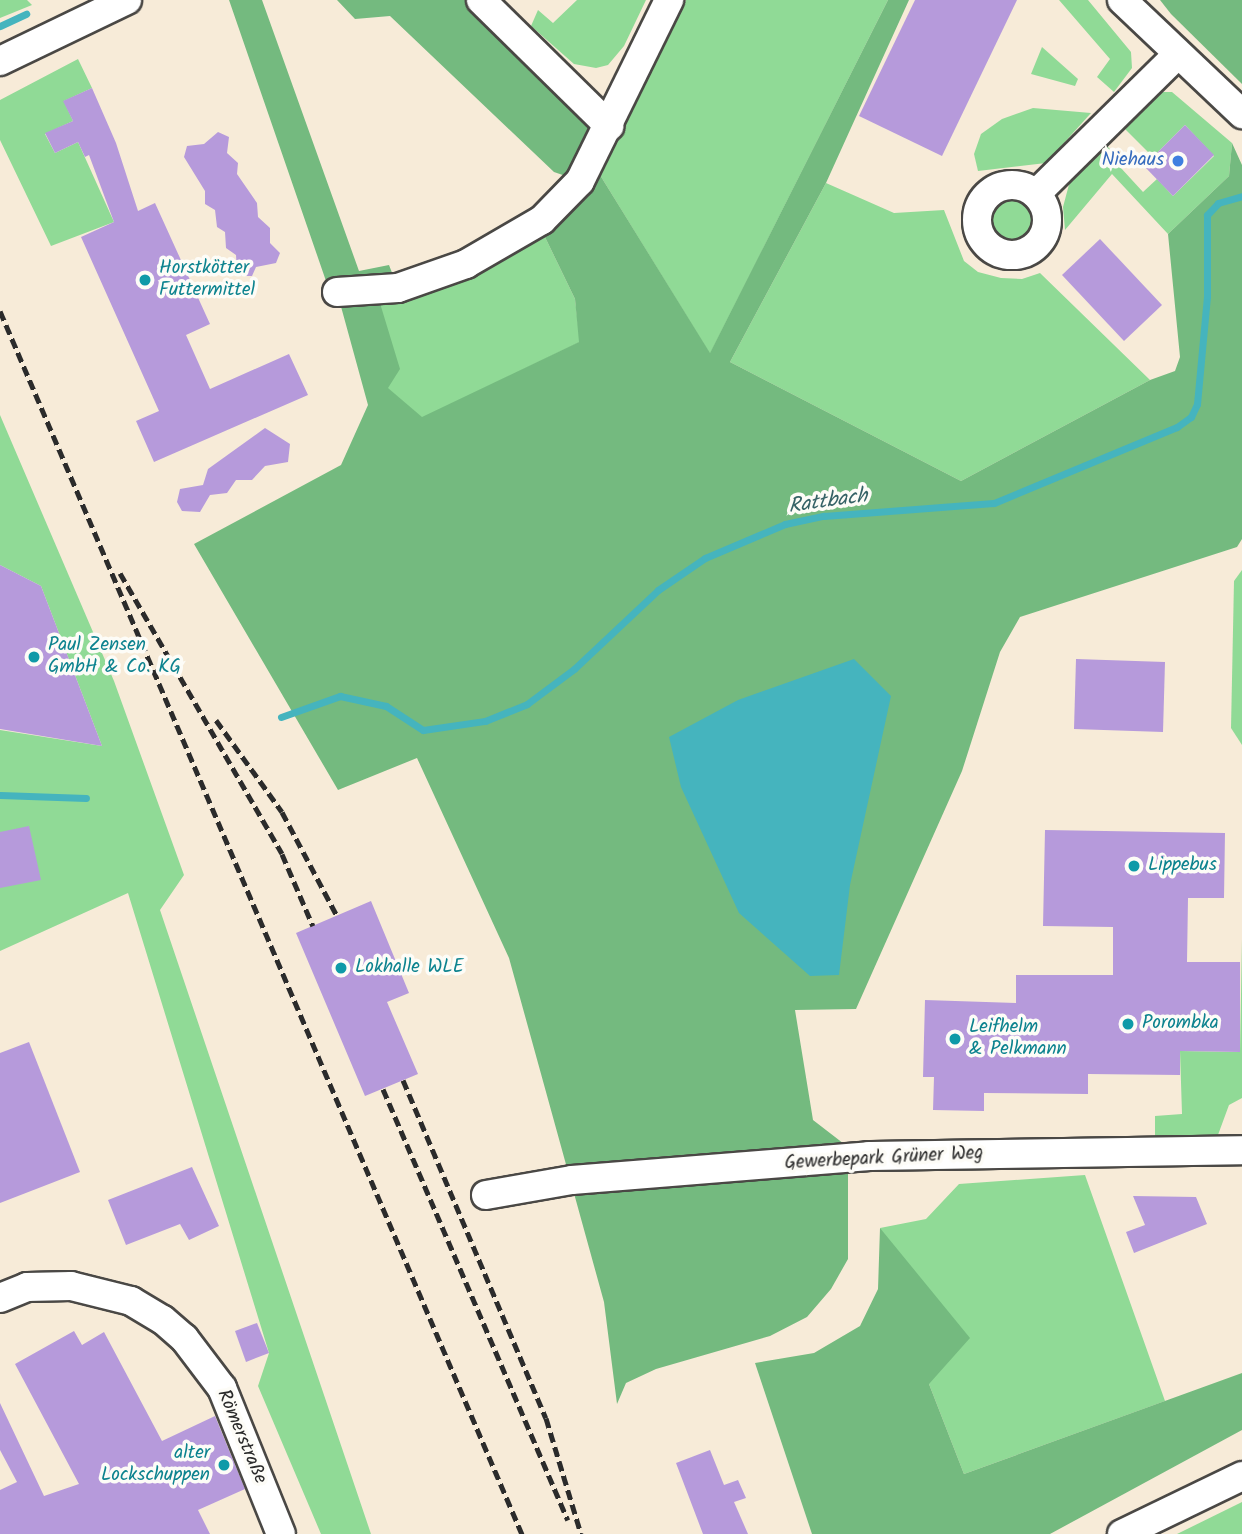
<!DOCTYPE html>
<html>
<head>
<meta charset="utf-8">
<style>
	body { margin:0 }
	#map { position:relative; width:1242px; height:1534px; overflow:hidden; background:#f7ebd8; font-family:Kalam,sans-serif }
	div>[style] { position:absolute }
	.green>* { inset:0; background:#90da96 }
	.round { border-radius:50% }
	.forest>* { inset:0; background:#74ba7f }
	.water>* { inset:0; background:#45b4be }
	.stream>* { height:7px; margin:-3.5px; padding:0 3.5px; transform-origin:3.5px; border-radius:3.5px; background:#45b4be }
	.building>* { inset:0; background:#b69adb }
	.roads { filter:drop-shadow(2px 0 #4a4845) drop-shadow(-2px 0 #4a4845) drop-shadow(0 2px #4a4845) drop-shadow(0 -2px #4a4845) }
	.minor>* { height:28px; margin:-14px; padding:0 14px; transform-origin:14px; border-radius:14px; background:#fff }
	.minor>.ring { margin:-14px; padding:0; box-sizing:content-box; background:none; border:28px solid #fff; border-radius:50% }
	.rail>* { height:5px; margin-top:-2.5px; transform-origin:0; background:repeating-linear-gradient(90deg,#2b2b2b 0 10px,transparent 0 15px) }
	.dots>* { width:19px; height:19px; translate:-50% -50%; box-sizing:border-box; border:4px solid #fdfcf7; border-radius:50% }
	span { translate:-50% -50%; white-space:nowrap; text-align:center; line-height:1.15; -webkit-text-stroke:7px #fdfcf7; paint-order:stroke }
	.shop-label { font-size:19px; color:#366cbe }
	.right { translate:-100% -50%; text-align:right }
	.culture-label { font-size:19px; color:#0d838f }
	.left { translate:0 -50%; text-align:left }
	.street-label { font-size:19px; color:#2b2b2b }
	.water-label { font-size:21px; color:#356266; font-style:italic }
</style>
</head>
<body>
<div id="map">
	<div class="green">
		<i style="clip-path:polygon(0 0,27px 0,32px 5px,0 18px)"></i>
		<i style="clip-path:polygon(577px 0,646px 0,624px 46px,608px 65px,596px 68px,574px 64px,531px 26px,538px 10px,553px 23px)"></i>
		<i style="clip-path:polygon(686px 0,888px 0,710px 354px,600px 175px)"></i>
		<i style="clip-path:polygon(1059px 0,1088px 0,1131px 52px,1132px 68px,1114px 92px,1097px 77px,1110px 59px)"></i>
		<i style="clip-path:polygon(1042px 47px,1078px 79px,1075px 86px,1031px 74px)"></i>
		<i style="clip-path:polygon(78px 59px,92px 88px,64px 101px,73px 121px,45px 134px,55px 153px,78px 142px,114px 222px,51px 246px,0 140px,0 100px)"></i>
		<i style="clip-path:polygon(1158px 92px,1172px 92px,1232px 143px,1229px 176px,1168px 234px,1112px 174px,1065px 230px,1063px 207px,1071px 177px,1106px 145px,1113px 152px,1109px 155px,1143px 192px,1157px 179px,1173px 196px,1214px 156px,1185px 125px,1153px 157px,1124px 128px)"></i>
		<i style="clip-path:polygon(1033px 108px,1091px 113px,1046px 163px,978px 171px,974px 154px,981px 134px,1002px 119px)"></i>
		<i style="clip-path:polygon(826px 183px,894px 213px,944px 210px,964px 261px,978px 272px,1001px 278px,1022px 279px,1040px 273px,1150px 380px,961px 481px,730px 362px)"></i>
		<i class="round" style="left:990px;top:198px;width:44px;height:44px"></i>
		<i style="clip-path:polygon(544px 235px,575px 299px,580px 342px,422px 418px,387px 388px,376px 290px)"></i>
		<i style="clip-path:polygon(0 415px,114px 681px,184px 875px,160px 910px,371px 1534px,321px 1534px,258px 1386px,269px 1353px,128px 893px,0 951px,0 730px,102px 746px,41px 586px,0 565px)"></i>
		<i style="clip-path:polygon(1242px 570px,1242px 745px,1231px 728px,1234px 581px)"></i>
		<i style="clip-path:polygon(1242px 938px,1242px 1098px,1229px 1105px,1215px 1143px,1155px 1141px,1155px 1116px,1182px 1114px,1180px 1051px,1240px 1052px)"></i>
		<i style="clip-path:polygon(1085px 1175px,1165px 1401px,964px 1474px,929px 1384px,880px 1228px,926px 1219px,959px 1184px)"></i>
		<i style="clip-path:polygon(1242px 1502px,1242px 1534px,1177px 1534px)"></i>
	</div>
	<div class="forest">
		<i style="clip-path:polygon(229px 0,262px 0,359px 271px,389px 265px,398px 288px,326px 281px)"></i>
		<i style="clip-path:polygon(337px 0,475px 0,609px 126px,580px 181px,554px 172px,390px 16px,355px 19px)"></i>
		<i style="clip-path:polygon(888px 0,909px 0,826px 183px,730px 362px,961px 481px,1150px 380px,1175px 371px,1180px 357px,1168px 234px,1229px 176px,1232px 143px,1242px 165px,1242px 539px,1237px 547px,1020px 617px,1000px 652px,962px 771px,856px 1009px,795px 1010px,813px 1120px,848px 1147px,848px 1259px,831px 1289px,807px 1317px,770px 1336px,656px 1369px,626px 1383px,617px 1404px,604px 1302px,509px 958px,417px 758px,338px 790px,194px 544px,341px 465px,368px 405px,337px 292px,376px 290px,400px 369px,388px 388px,422px 417px,579px 342px,575px 299px,544px 235px,600px 175px,710px 353px)"></i>
		<i style="clip-path:polygon(1160px 0,1242px 0,1242px 84px,1171px 14px)"></i>
		<i style="clip-path:polygon(880px 1228px,970px 1338px,929px 1384px,964px 1474px,1242px 1373px,1242px 1430px,1050px 1534px,812px 1534px,755px 1363px,814px 1353px,860px 1326px,878px 1289px)"></i>
	</div>
	<div class="water">
		<i style="clip-path:polygon(854px 659px,891px 696px,850px 885px,839px 975px,810px 976px,739px 913px,681px 787px,669px 737px,738px 700px)"></i>
	</div>
	<div class="stream">
		<i style="left:0;top:26px;width:29px;rotate:-25deg"></i>
		<i style="left:281px;top:717px;width:63px;rotate:-19.6deg"></i>
		<i style="left:340px;top:696px;width:47px;rotate:12.3deg"></i>
		<i style="left:386px;top:706px;width:44px;rotate:33deg"></i>
		<i style="left:423px;top:730px;width:63px;rotate:-8.3deg"></i>
		<i style="left:485px;top:721px;width:45px;rotate:-22deg"></i>
		<i style="left:527px;top:704px;width:59px;rotate:-36.7deg"></i>
		<i style="left:574px;top:669px;width:115px;rotate:-43.2deg"></i>
		<i style="left:658px;top:590px;width:57px;rotate:-34.2deg"></i>
		<i style="left:705px;top:558px;width:87px;rotate:-23deg"></i>
		<i style="left:785px;top:524px;width:40px;rotate:-12deg"></i>
		<i style="left:824px;top:516px;width:170px;rotate:-4.4deg"></i>
		<i style="left:994px;top:503px;width:198px;rotate:-22.6deg"></i>
		<i style="left:1177px;top:427px;width:17px;rotate:-36deg"></i>
		<i style="left:1191px;top:417px;width:14px;rotate:-65deg"></i>
		<i style="left:1197px;top:404px;width:108px;rotate:-84.7deg"></i>
		<i style="left:1207px;top:296px;width:81px;rotate:-90deg"></i>
		<i style="left:1207px;top:215px;width:16px;rotate:-47deg"></i>
		<i style="left:1218px;top:203px;width:25px;rotate:-16deg"></i>
		<i style="left:0;top:795px;width:86px;rotate:2deg"></i>
	</div>
	<div class="building">
		<i style="clip-path:polygon(915px 0,1017px 0,942px 156px,859px 116px)"></i>
		<i style="clip-path:polygon(92px 88px,116px 143px,138px 211px,155px 203px,210px 324px,186px 335px,210px 389px,289px 354px,308px 395px,154px 462px,136px 421px,159px 411px,81px 237px,114px 222px,89px 155px,85px 157px,78px 142px,55px 153px,45px 133px,73px 121px,63px 101px)"></i>
		<i style="clip-path:polygon(1185px 125px,1214px 155px,1173px 196px,1144px 166px)"></i>
		<i style="clip-path:polygon(218px 132px,229px 137px,227px 153px,238px 163px,237px 174px,257px 203px,258px 217px,270px 228px,270px 243px,280px 253px,276px 263px,256px 267px,252px 276px,241px 276px,237px 271px,236px 255px,226px 248px,225px 232px,217px 227px,215px 210px,205px 204px,205px 191px,184px 157px,187px 146px,204px 144px)"></i>
		<i style="clip-path:polygon(1100px 239px,1162px 305px,1124px 341px,1062px 275px)"></i>
		<i style="clip-path:polygon(265px 428px,290px 444px,288px 462px,265px 466px,252px 480px,236px 480px,227px 493px,210px 495px,200px 512px,182px 511px,177px 502px,180px 489px,203px 485px,208px 469px)"></i>
		<i style="clip-path:polygon(0 565px,41px 586px,102px 746px,0 729px)"></i>
		<i style="clip-path:polygon(1076px 659px,1165px 662px,1163px 732px,1074px 729px)"></i>
		<i style="clip-path:polygon(29px 826px,41px 880px,0 888px,0 832px)"></i>
		<i style="clip-path:polygon(1045px 830px,1225px 833px,1224px 898px,1188px 898px,1187px 962px,1240px 962px,1240px 1052px,1180px 1051px,1180px 1075px,1088px 1074px,1088px 1094px,984px 1093px,984px 1111px,933px 1110px,934px 1077px,923px 1077px,925px 1000px,1016px 1003px,1016px 975px,1113px 975px,1113px 927px,1043px 926px)"></i>
		<i style="clip-path:polygon(371px 901px,409px 993px,387px 1002px,418px 1074px,365px 1096px,296px 933px)"></i>
		<i style="clip-path:polygon(29px 1042px,80px 1172px,0 1203px,0 1053px)"></i>
		<i style="clip-path:polygon(192px 1167px,219px 1226px,189px 1240px,180px 1224px,126px 1245px,108px 1200px)"></i>
		<i style="clip-path:polygon(1133px 1196px,1196px 1197px,1207px 1224px,1134px 1253px,1126px 1232px,1145px 1225px)"></i>
		<i style="clip-path:polygon(257px 1323px,269px 1353px,246px 1362px,235px 1331px)"></i>
		<i style="clip-path:polygon(74px 1331px,82px 1345px,104px 1332px,162px 1441px,215px 1416px,245px 1489px,198px 1510px,210px 1534px,0 1534px,0 1490px,17px 1482px,0 1450px,0 1403px,44px 1496px,79px 1484px,15px 1364px)"></i>
		<i style="clip-path:polygon(710px 1450px,724px 1485px,738px 1480px,746px 1498px,734px 1502px,748px 1534px,703px 1534px,676px 1463px)"></i>
	</div>
	<div class="roads">
		<div class="minor">
			<i style="left:481px;top:0;width:180px;rotate:44.5deg"></i>
			<i style="left:1122px;top:0;width:166px;rotate:43.5deg"></i>
			<i style="left:0;top:61px;width:141px;rotate:-25.7deg"></i>
			<i class="ring" style="left:977px;top:185px;width:42px;height:42px"></i>
			<i style="left:1036px;top:194px;width:197px;rotate:-44.6deg"></i>
			<i style="left:337px;top:292px;width:61px;rotate:-3.8deg"></i>
			<i style="left:398px;top:288px;width:72px;rotate:-19.4deg"></i>
			<i style="left:466px;top:264px;width:88px;rotate:-30.1deg"></i>
			<i style="left:542px;top:220px;width:54px;rotate:-45.7deg"></i>
			<i style="left:580px;top:181px;width:202px;rotate:-63.8deg"></i>
			<i style="left:486px;top:1195px;width:87px;rotate:-9.9deg"></i>
			<i style="left:572px;top:1180px;width:298px;rotate:-4.6deg"></i>
			<i style="left:869px;top:1156px;width:373px;rotate:-0.9deg"></i>
			<i style="left:0;top:1298px;width:29px;rotate:-22deg"></i>
			<i style="left:27px;top:1287px;width:44px;rotate:-1.3deg"></i>
			<i style="left:71px;top:1286px;width:62px;rotate:14deg"></i>
			<i style="left:131px;top:1301px;width:37px;rotate:31deg"></i>
			<i style="left:163px;top:1320px;width:28px;rotate:41deg"></i>
			<i style="left:184px;top:1338px;width:63px;rotate:52.8deg"></i>
			<i style="left:222px;top:1388px;width:157px;rotate:68deg"></i>
			<i style="left:1122px;top:1534px;width:133px;rotate:-25.8deg"></i>
		</div>
	</div>
	<div class="rail">
		<i style="left:0;top:311px;width:1330px;rotate:66.89deg"></i>
		<i style="left:120px;top:573px;width:324px;rotate:60deg"></i>
		<i style="left:282px;top:854px;width:78px;rotate:66.7deg"></i>
		<i style="left:216px;top:720px;width:113px;rotate:54.3deg"></i>
		<i style="left:282px;top:812px;width:118px;rotate:62.1deg"></i>
		<i style="left:403px;top:1080px;width:367px;rotate:67.1deg"></i>
		<i style="left:546px;top:1418px;width:121px;rotate:73.2deg"></i>
		<i style="left:383px;top:1089px;width:469px;rotate:66.8deg"></i>
	</div>
	<div class="dots">
		<i style="left:1178px;top:161px;background:#3f7fe0"></i>
		<i style="left:145px;top:280px;background:#0f9aa8"></i>
		<i style="left:34px;top:657px;background:#0f9aa8"></i>
		<i style="left:1134px;top:866px;background:#0f9aa8"></i>
		<i style="left:341px;top:968px;background:#0f9aa8"></i>
		<i style="left:1128px;top:1024px;background:#0f9aa8"></i>
		<i style="left:955px;top:1039px;background:#0f9aa8"></i>
		<i style="left:224px;top:1465px;background:#0f9aa8"></i>
	</div>
	<div class="shop-label">
		<span class="right" style="left:1164px;top:161px">Niehaus</span>
	</div>
	<div class="culture-label">
		<span class="left" style="left:159px;top:280px">Horstkötter<br>Futtermittel</span>
		<span class="left" style="left:48px;top:657px">Paul Zensen<br>GmbH &amp; Co. KG</span>
		<span class="left" style="left:1148px;top:866px">Lippebus</span>
		<span class="left" style="left:355px;top:968px">Lokhalle WLE</span>
		<span class="left" style="left:1142px;top:1024px">Porombka</span>
		<span class="left" style="left:969px;top:1039px">Leifhelm<br>&amp; Pelkmann</span>
		<span class="right" style="left:210px;top:1465px">alter<br>Lockschuppen</span>
	</div>
	<div class="street-label">
		<span style="left:884px;top:1159px;rotate:-3deg">Gewerbepark Grüner Weg</span>
		<span style="left:241px;top:1437px;rotate:67deg">Römerstraße</span>
	</div>
	<div class="water-label">
		<span style="left:828px;top:502px;rotate:-8deg">Rattbach</span>
	</div>
</div>
</body>
</html>
